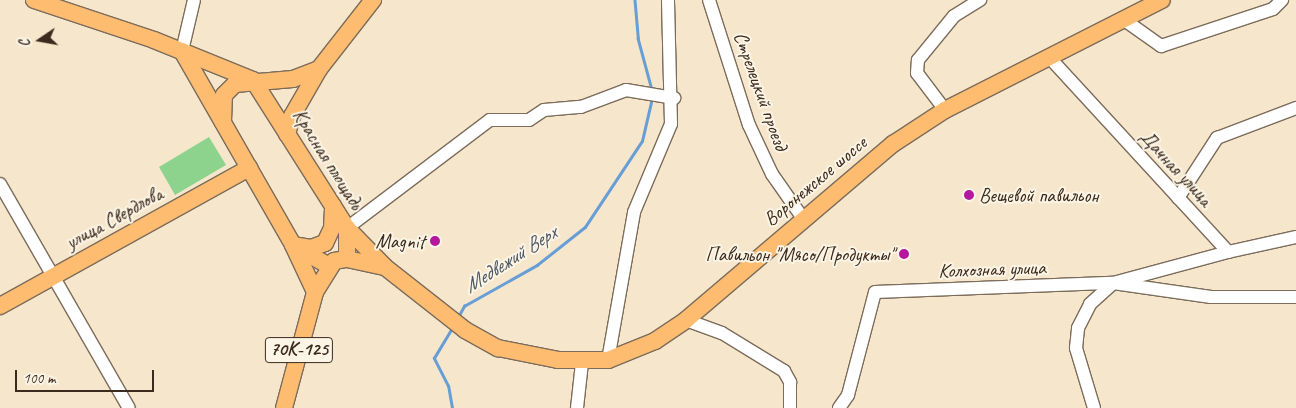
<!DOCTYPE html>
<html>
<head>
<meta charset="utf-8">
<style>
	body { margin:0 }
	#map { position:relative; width:1296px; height:408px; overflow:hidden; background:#f6e6cc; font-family:Caveat,sans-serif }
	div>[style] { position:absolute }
	.green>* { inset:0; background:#8ed38d }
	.stream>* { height:2.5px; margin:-1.25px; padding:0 1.25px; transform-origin:1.25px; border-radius:1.25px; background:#679ed5 }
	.roads { filter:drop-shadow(1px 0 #7c6c5b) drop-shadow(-1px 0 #7c6c5b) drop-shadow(0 1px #7c6c5b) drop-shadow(0 -1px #7c6c5b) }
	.minor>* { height:12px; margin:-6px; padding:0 6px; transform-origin:6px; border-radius:6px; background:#fff }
	.major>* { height:16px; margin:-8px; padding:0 8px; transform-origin:8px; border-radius:8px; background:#fdbc70 }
	.dots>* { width:14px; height:14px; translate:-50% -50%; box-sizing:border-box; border:2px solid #fcf5e5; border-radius:50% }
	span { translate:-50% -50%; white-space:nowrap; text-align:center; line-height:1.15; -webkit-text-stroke:4px #fcf5e5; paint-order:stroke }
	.shield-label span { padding:1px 4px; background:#fcf5e5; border:1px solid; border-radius:4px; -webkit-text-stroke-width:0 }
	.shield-label { font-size:19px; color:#3b2a1e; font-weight:700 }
	.street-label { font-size:20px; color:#3b2a1e }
	.poi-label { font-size:20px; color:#3b2a1e }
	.left { translate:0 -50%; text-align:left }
	.right { translate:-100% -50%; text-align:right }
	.water-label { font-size:21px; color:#4d5867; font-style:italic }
	.north { position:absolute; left:15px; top:15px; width:50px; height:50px; -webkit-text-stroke:4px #fcf5e5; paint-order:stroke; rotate:258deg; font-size:14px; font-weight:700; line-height:20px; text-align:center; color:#3b2a1e }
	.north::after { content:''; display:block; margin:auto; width:18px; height:22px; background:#3b2a1e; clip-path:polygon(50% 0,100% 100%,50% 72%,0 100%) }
	.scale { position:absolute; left:15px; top:370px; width:139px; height:22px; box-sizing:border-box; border:2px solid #3b2a1e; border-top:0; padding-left:6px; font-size:15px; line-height:18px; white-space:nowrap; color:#3b2a1e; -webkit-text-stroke:4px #fcf5e5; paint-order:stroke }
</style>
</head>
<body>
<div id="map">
	<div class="green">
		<i style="clip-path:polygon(209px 137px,226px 165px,175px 195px,159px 167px)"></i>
	</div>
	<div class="stream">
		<i style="left:635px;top:0;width:38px;rotate:85deg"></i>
		<i style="left:638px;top:38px;width:54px;rotate:74.9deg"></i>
		<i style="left:458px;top:317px;width:13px;rotate:-61deg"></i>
		<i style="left:464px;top:306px;width:84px;rotate:-29.3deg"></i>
		<i style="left:537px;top:265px;width:61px;rotate:-38.4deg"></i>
		<i style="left:585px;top:227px;width:103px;rotate:-56.5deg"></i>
		<i style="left:642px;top:141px;width:44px;rotate:-76.9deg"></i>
		<i style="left:452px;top:408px;width:22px;rotate:-100deg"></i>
		<i style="left:448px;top:386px;width:31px;rotate:-117deg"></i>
		<i style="left:434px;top:358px;width:35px;rotate:-59deg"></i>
	</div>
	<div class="roads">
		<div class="minor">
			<i style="left:709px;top:0;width:131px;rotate:72.3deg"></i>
			<i style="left:749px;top:125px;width:54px;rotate:64.9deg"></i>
			<i style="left:772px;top:174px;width:52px;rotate:55.1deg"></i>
			<i style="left:1123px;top:19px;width:47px;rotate:35.4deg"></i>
			<i style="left:1161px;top:46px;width:118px;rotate:-18.3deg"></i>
			<i style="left:1273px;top:9px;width:13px;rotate:-45deg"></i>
			<i style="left:182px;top:51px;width:52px;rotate:-76.8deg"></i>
			<i style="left:1049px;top:57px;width:265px;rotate:47.4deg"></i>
			<i style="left:1228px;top:252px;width:70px;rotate:-12.4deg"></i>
			<i style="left:945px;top:110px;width:46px;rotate:-127.1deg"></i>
			<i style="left:917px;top:73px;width:13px;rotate:-86deg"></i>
			<i style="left:918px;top:60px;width:57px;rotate:-50.7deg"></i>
			<i style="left:954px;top:16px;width:31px;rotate:-32deg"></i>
			<i style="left:0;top:184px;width:258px;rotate:60.1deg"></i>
			<i style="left:1178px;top:198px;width:72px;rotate:-57deg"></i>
			<i style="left:1217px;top:138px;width:85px;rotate:-20.8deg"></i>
			<i style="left:347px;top:228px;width:179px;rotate:-37.1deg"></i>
			<i style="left:490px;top:120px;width:39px"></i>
			<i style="left:529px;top:120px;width:18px;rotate:-34deg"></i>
			<i style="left:544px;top:110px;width:37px;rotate:-5deg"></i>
			<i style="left:581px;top:107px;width:48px;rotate:-20.7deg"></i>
			<i style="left:626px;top:90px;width:49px;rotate:9.5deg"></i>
			<i style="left:686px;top:320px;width:38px;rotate:20deg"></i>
			<i style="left:722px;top:333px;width:73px;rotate:31.5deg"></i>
			<i style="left:784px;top:371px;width:13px;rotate:61deg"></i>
			<i style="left:790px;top:382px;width:26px;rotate:90deg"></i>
			<i style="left:608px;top:360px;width:150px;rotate:-80deg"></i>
			<i style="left:634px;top:212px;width:95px;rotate:-67.2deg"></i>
			<i style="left:671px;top:124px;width:124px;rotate:-91.4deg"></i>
			<i style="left:577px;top:408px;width:45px;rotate:-83.7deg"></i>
			<i style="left:839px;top:408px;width:16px;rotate:-55deg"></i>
			<i style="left:848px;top:395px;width:106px;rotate:-75.3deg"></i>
			<i style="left:875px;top:292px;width:238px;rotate:-2.2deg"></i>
			<i style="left:1113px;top:283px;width:119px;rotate:-15.1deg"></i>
			<i style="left:1094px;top:408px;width:63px;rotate:-106.7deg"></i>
			<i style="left:1076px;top:348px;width:20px;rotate:-84deg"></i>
			<i style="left:1078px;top:328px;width:27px;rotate:-63deg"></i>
			<i style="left:1090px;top:304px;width:31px;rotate:-42deg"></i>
			<i style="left:1113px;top:283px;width:99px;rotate:8.1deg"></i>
			<i style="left:1211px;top:297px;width:85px"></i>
		</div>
		<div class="major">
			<i style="left:34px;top:0;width:126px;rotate:18.4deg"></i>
			<i style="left:154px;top:40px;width:107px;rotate:22deg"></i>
			<i style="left:253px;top:80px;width:175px;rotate:57.6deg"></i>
			<i style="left:347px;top:228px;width:31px;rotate:90deg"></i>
			<i style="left:182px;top:51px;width:224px;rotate:60.2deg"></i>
			<i style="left:293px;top:245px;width:52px;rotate:64.9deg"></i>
			<i style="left:223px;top:122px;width:27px;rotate:-88deg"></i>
			<i style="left:224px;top:95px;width:16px;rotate:-45deg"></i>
			<i style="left:235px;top:84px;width:58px;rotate:-4.9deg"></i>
			<i style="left:293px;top:79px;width:28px;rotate:-21deg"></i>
			<i style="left:287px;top:134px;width:19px;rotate:-74deg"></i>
			<i style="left:292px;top:116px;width:54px;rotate:-60.1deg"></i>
			<i style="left:319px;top:69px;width:88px;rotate:-52deg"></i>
			<i style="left:347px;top:228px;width:54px;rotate:45.7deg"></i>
			<i style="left:293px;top:245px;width:18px;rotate:9deg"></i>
			<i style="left:311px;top:248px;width:15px;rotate:-20deg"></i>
			<i style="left:325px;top:243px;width:17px;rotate:-65deg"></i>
			<i style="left:332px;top:228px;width:22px;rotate:-87deg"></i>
			<i style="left:294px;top:246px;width:40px;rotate:29.7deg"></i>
			<i style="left:0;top:306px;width:285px;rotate:-29deg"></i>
			<i style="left:284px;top:408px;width:120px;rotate:-75deg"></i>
			<i style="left:315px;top:292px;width:36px;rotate:-58deg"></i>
			<i style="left:334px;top:261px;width:13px;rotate:-9deg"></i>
			<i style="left:347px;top:259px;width:39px;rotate:12deg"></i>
			<i style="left:385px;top:267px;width:102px;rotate:38.2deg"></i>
			<i style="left:465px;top:330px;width:38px;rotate:29deg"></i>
			<i style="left:498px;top:348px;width:61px;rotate:11.3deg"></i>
			<i style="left:558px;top:360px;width:50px"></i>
			<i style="left:608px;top:360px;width:51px;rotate:-22deg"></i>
			<i style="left:655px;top:341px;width:37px;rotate:-34deg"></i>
			<i style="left:686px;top:320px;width:272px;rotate:-40.4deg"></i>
			<i style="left:893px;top:144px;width:62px;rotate:-33.2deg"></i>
			<i style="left:945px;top:110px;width:243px;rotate:-26.9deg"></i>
		</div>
	</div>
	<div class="dots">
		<i style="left:969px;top:195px;background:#b5179e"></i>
		<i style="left:435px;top:241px;background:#b5179e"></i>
		<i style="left:904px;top:254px;background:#b5179e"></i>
	</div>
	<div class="shield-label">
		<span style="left:299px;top:350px">70К-125</span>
	</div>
	<div class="street-label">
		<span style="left:761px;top:91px;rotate:70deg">Стрелецкий проезд</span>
		<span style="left:328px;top:159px;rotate:58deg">Красная площадь</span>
		<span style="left:1176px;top:168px;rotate:47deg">Дачная улица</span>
		<span style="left:815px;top:181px;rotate:-40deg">Воронежское шоссе</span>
		<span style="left:114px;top:218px;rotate:-29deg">улица Свердлова</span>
		<span style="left:992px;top:269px;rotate:-2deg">Колхозная улица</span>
	</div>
	<div class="poi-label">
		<span class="left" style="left:979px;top:195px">Вещевой павильон</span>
		<span class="right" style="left:425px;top:241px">Magnit</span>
		<span class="right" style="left:894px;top:254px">Павильон "Мясо/Продукты"</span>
	</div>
	<div class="water-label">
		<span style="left:510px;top:259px;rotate:-33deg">Медвежий Верх</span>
	</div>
	<div class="north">С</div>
	<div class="scale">100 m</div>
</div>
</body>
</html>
